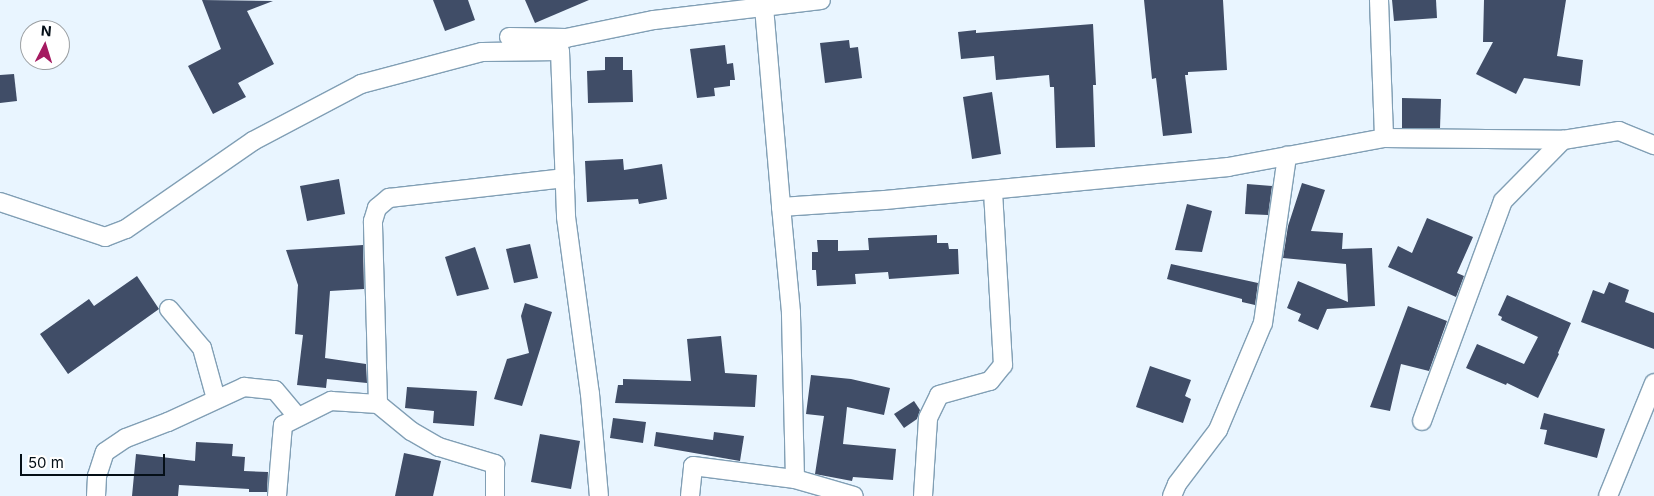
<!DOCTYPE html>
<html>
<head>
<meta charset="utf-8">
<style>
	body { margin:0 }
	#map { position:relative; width:1654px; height:496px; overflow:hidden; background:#e9f5ff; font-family:Inter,sans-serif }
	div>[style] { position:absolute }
	.building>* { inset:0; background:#404d67 }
	.roads { filter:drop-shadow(1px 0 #819fb5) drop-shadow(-1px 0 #819fb5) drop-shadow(0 1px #819fb5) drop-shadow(0 -1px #819fb5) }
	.street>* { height:18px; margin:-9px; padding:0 9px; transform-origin:9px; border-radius:9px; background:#fff }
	span { translate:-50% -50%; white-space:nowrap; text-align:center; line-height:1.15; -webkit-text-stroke:5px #fff; paint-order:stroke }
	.north { position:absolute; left:20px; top:20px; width:50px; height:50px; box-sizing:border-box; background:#fff; border:1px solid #9b9fa2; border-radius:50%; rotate:5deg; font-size:14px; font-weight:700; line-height:20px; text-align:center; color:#050f17 }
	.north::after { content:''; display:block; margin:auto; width:18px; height:22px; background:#a51a61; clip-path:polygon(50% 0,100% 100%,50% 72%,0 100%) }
	.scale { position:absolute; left:20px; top:454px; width:145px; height:22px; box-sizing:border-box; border:2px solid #050f17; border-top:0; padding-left:6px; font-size:15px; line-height:18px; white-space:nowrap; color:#050f17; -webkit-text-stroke:4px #fff; paint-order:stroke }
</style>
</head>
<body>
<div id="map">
	<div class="building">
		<i style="clip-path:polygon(202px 0,273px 1px,247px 11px,274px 64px,238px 83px,246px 97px,213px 114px,188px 66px,221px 49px)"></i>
		<i style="clip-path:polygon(433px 0,468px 0,475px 20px,445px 31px)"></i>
		<i style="clip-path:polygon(525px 0,589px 0,535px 23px)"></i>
		<i style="clip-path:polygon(1144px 0,1223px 0,1227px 70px,1188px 72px,1188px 75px,1185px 75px,1192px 133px,1163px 136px,1156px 78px,1152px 79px)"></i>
		<i style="clip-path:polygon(1392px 0,1436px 0,1437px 18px,1394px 21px)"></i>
		<i style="clip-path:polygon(1484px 0,1566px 0,1557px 56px,1583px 60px,1580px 86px,1524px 78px,1516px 94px,1476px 74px,1493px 42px,1483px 42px)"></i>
		<i style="clip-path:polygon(1093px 24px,1096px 85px,1093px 85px,1095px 147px,1056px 148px,1054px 87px,1050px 87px,1049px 75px,996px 80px,994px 56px,961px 59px,958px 32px,976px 30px,976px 33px)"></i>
		<i style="clip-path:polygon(849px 40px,850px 48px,858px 47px,862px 78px,825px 83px,820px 43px)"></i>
		<i style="clip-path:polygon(725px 45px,727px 64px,733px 63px,735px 80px,730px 80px,730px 86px,714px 88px,715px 96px,697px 98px,690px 49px)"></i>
		<i style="clip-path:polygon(605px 57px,623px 57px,623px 70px,632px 70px,633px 102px,588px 103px,587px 71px,605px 70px)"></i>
		<i style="clip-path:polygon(14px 74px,17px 101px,0 103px,0 75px)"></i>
		<i style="clip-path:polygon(992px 92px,1001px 154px,972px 159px,963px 97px)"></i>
		<i style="clip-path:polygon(1402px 98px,1441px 99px,1440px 128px,1402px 128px)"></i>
		<i style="clip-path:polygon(623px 159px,624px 170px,662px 164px,667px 199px,639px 204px,638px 199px,587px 202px,585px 161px)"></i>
		<i style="clip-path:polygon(339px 179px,345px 214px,307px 221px,300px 186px)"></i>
		<i style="clip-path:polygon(1302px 183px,1325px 190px,1311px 231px,1343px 233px,1342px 249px,1372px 248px,1375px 306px,1327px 309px,1318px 330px,1298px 321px,1301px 314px,1287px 308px,1298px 281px,1348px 302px,1346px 264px,1283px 258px,1288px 226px)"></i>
		<i style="clip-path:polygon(1247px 184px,1272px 186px,1268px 215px,1245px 214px)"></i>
		<i style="clip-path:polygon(1187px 204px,1212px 211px,1202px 252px,1175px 250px)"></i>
		<i style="clip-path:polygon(1427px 218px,1473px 237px,1457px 273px,1464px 276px,1456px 297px,1388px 267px,1398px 246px,1412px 253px)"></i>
		<i style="clip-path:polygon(937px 235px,937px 243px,948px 243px,949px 249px,958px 249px,959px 274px,889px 279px,888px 272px,855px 274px,856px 284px,817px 286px,816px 270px,812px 270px,812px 252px,818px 252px,817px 240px,838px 240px,838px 251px,869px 250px,868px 238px)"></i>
		<i style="clip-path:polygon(530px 244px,538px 278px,514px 283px,506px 249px)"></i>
		<i style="clip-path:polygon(363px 245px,364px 289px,330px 291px,325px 358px,366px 364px,367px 383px,327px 379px,326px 388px,297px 385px,303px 335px,295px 334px,298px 285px,286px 250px)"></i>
		<i style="clip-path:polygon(475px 247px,489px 289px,457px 296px,445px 257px)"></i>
		<i style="clip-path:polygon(1171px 264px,1258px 283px,1255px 305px,1242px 302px,1242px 299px,1167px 279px)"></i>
		<i style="clip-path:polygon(137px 276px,159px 309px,68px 374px,40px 334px,89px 299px,94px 306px)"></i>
		<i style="clip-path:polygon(1609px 282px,1629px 290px,1625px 302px,1654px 313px,1654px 349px,1581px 322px,1593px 290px,1604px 294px)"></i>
		<i style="clip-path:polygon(1507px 295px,1571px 323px,1558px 353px,1559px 354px,1538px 398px,1507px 383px,1506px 385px,1466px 368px,1477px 344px,1524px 364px,1538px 337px,1501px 320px,1502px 317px,1498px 315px)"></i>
		<i style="clip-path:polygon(525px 303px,552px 312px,522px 406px,494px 399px,507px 359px,529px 353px,521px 316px)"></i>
		<i style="clip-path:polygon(1408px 306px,1447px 321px,1429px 371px,1401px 364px,1390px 411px,1370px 407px)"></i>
		<i style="clip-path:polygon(721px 336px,725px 373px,757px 375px,755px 407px,615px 403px,618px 385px,623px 385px,623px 379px,691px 381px,687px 339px)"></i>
		<i style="clip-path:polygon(1150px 366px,1191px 380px,1185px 396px,1191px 399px,1183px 423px,1136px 407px)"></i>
		<i style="clip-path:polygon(811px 375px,851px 379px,890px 388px,884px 415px,847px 407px,843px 444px,896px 449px,893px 480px,853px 477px,852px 481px,815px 474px,824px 416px,806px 414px)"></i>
		<i style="clip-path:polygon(407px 387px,477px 391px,474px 426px,433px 423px,434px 411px,405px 408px)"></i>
		<i style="clip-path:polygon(914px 401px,920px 410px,917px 419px,904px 428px,894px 414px)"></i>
		<i style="clip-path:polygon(1544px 413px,1605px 429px,1597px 458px,1544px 444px,1547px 430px,1540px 429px)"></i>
		<i style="clip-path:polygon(613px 418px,646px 422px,643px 443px,610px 438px)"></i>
		<i style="clip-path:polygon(656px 432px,713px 440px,714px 432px,744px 436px,740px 461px,654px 446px)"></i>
		<i style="clip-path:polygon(540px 434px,580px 441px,571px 489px,531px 482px)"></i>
		<i style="clip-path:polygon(196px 442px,233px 444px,232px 456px,245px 457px,244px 471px,268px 472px,267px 492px,249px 492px,249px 489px,179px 485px,178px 496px,132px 496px,136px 454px,195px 461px)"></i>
		<i style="clip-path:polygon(404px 453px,441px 461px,433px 496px,395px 496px)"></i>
	</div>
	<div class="roads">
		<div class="street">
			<i style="left:1379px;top:0;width:138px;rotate:87.9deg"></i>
			<i style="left:764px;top:7px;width:201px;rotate:85.1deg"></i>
			<i style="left:509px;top:37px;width:57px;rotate:1deg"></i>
			<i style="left:566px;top:38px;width:90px;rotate:-11.6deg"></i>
			<i style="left:654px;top:20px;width:168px;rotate:-6.8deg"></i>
			<i style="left:0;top:202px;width:111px;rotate:18.4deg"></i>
			<i style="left:105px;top:237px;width:22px;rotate:-21deg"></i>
			<i style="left:126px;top:229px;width:155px;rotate:-34.7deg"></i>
			<i style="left:253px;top:141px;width:122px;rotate:-27.8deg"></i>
			<i style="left:361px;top:84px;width:125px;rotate:-14.8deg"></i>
			<i style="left:482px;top:52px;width:78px;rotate:-0.7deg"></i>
			<i style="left:560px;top:51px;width:166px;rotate:87.9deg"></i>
			<i style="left:566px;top:217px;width:179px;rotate:82.3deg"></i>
			<i style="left:590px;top:394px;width:102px;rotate:85deg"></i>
			<i style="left:169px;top:309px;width:51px;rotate:49.8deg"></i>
			<i style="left:202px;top:348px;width:53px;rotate:74.6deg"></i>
			<i style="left:378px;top:404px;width:183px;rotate:-91.6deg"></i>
			<i style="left:373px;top:221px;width:14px;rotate:-73deg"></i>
			<i style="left:377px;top:208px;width:16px;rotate:-40deg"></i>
			<i style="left:389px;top:198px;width:177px;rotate:-6.5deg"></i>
			<i style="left:1422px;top:421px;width:234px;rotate:-69.8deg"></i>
			<i style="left:1503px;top:201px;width:86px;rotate:-45.5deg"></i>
			<i style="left:795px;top:479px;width:61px;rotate:16.1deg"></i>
			<i style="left:96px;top:496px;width:20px;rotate:-87deg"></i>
			<i style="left:97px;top:476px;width:25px;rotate:-72deg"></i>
			<i style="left:105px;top:452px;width:25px;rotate:-34deg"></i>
			<i style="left:126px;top:438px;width:45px;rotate:-20.9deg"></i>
			<i style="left:168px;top:422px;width:84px;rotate:-24.7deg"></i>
			<i style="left:244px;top:387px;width:31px;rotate:6deg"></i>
			<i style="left:275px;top:390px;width:35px;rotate:50deg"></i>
			<i style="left:277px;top:496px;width:71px;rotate:-85.2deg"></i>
			<i style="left:283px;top:425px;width:54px;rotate:-26.6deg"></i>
			<i style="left:331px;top:401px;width:47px;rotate:3.7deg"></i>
			<i style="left:378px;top:404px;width:43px;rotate:39.3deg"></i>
			<i style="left:411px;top:431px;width:32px;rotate:30deg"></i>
			<i style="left:439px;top:447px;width:59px;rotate:16.9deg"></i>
			<i style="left:495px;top:464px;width:32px;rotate:90deg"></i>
			<i style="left:690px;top:496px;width:30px;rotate:-84deg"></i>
			<i style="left:693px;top:466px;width:103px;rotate:7.3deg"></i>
			<i style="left:795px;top:479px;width:167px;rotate:-91.4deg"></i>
			<i style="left:791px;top:312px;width:105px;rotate:-95.4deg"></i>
			<i style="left:781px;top:207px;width:104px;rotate:-3.9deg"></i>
			<i style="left:885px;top:200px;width:345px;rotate:-5.5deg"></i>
			<i style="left:1228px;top:167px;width:159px;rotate:-10.5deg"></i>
			<i style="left:1384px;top:138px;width:179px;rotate:0.6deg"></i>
			<i style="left:1563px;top:140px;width:57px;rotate:-9.1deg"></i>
			<i style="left:1619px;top:131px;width:38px;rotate:22deg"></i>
			<i style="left:923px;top:496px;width:78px;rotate:-86.3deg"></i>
			<i style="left:928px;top:418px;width:25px;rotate:-64deg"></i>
			<i style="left:939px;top:395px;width:53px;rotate:-15.4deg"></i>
			<i style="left:990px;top:381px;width:21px;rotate:-51deg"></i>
			<i style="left:1003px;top:365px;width:175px;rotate:-93.3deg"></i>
			<i style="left:1172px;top:496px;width:13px;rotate:-67deg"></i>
			<i style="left:1177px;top:484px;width:68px;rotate:-52.8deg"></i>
			<i style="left:1218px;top:430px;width:116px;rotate:-67.2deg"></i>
			<i style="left:1263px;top:323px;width:169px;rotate:-81.8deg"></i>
			<i style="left:1608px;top:496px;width:122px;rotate:-67.8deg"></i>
		</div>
	</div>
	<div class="north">N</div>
	<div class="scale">50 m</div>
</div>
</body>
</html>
